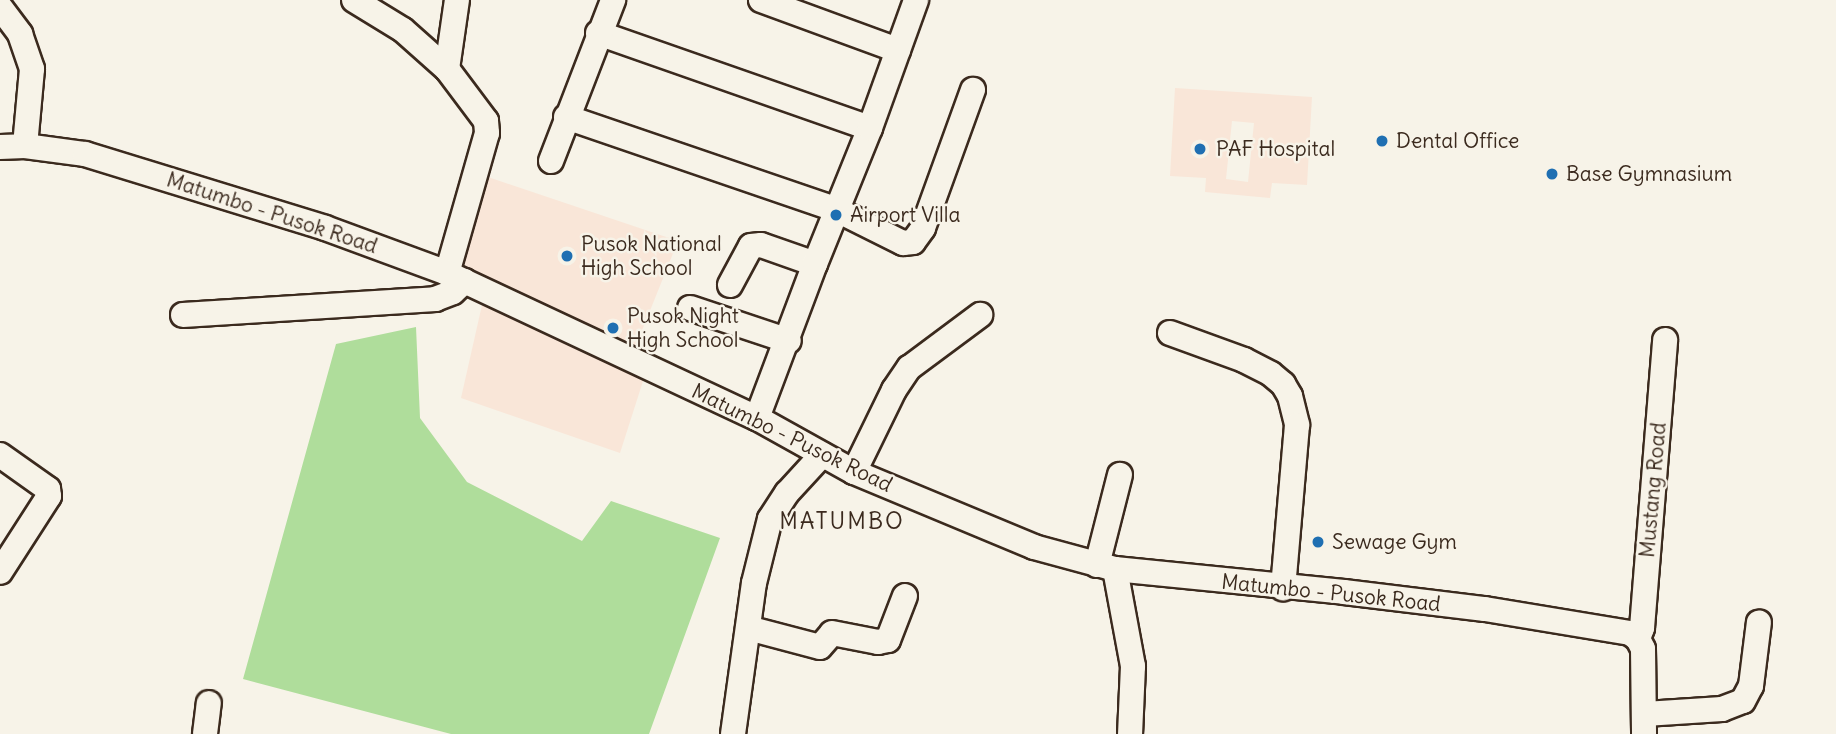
<!DOCTYPE html>
<html>
<head>
<meta charset="utf-8">
<style>
	body { margin:0 }
	#map { position:relative; width:1836px; height:734px; overflow:hidden; background:#f7f3e8; font-family:Delius,sans-serif }
	div>[style] { position:absolute }
	.built>* { inset:0; background:#f9e6d8 }
	.green>* { inset:0; background:#afdd9b }
	.roads { filter:drop-shadow(2px 0 #3b2a1e) drop-shadow(-2px 0 #3b2a1e) drop-shadow(0 2px #3b2a1e) drop-shadow(0 -2px #3b2a1e) }
	.minor>* { height:24px; margin:-12px; padding:0 12px; transform-origin:12px; border-radius:12px; background:#f7f3e8 }
	.dots>* { width:19px; height:19px; translate:-50% -50%; box-sizing:border-box; border:4px solid #f7f3e8; border-radius:50% }
	span { translate:-50% -50%; white-space:nowrap; text-align:center; line-height:1.15; -webkit-text-stroke:5px #f7f3e8; paint-order:stroke }
	.poi-label { font-size:21px; color:#3b2a1e }
	.left { translate:0 -50%; text-align:left }
	.street-label { font-size:21px; color:#3b2a1e }
	.neighbourhood-label { font-size:23px; color:#3b2a1e; letter-spacing:2px }
</style>
</head>
<body>
<div id="map">
	<div class="built">
		<i style="clip-path:polygon(evenodd,1175px 88px,1312px 97px,1307px 185px,1272px 183px,1270px 198px,1205px 192px,1206px 178px,1170px 176px,1175px 88px,1232px 121px,1254px 123px,1248px 182px,1226px 179px,1232px 121px)"></i>
		<i style="clip-path:polygon(485px 176px,678px 241px,635px 348px,457px 270px)"></i>
		<i style="clip-path:polygon(482px 305px,644px 378px,620px 453px,461px 398px)"></i>
	</div>
	<div class="green">
		<i style="clip-path:polygon(416px 327px,420px 418px,467px 482px,582px 541px,611px 501px,720px 538px,649px 734px,451px 734px,243px 679px,336px 344px)"></i>
	</div>
	<div class="roads">
		<div class="minor">
			<i style="left:354px;top:0;width:57px;rotate:31.5deg"></i>
			<i style="left:403px;top:30px;width:59px;rotate:41.6deg"></i>
			<i style="left:447px;top:69px;width:65px;rotate:53.1deg"></i>
			<i style="left:486px;top:121px;width:12px;rotate:85deg"></i>
			<i style="left:487px;top:133px;width:146px;rotate:105.9deg"></i>
			<i style="left:761px;top:0;width:146px;rotate:20.1deg"></i>
			<i style="left:0;top:7px;width:34px;rotate:53deg"></i>
			<i style="left:20px;top:34px;width:37px;rotate:71deg"></i>
			<i style="left:32px;top:69px;width:77px;rotate:95.2deg"></i>
			<i style="left:598px;top:33px;width:288px;rotate:19.3deg"></i>
			<i style="left:447px;top:69px;width:70px;rotate:-81.8deg"></i>
			<i style="left:566px;top:117px;width:287px;rotate:18.9deg"></i>
			<i style="left:837px;top:210px;width:74px;rotate:26.6deg"></i>
			<i style="left:903px;top:243px;width:10px;rotate:-6deg"></i>
			<i style="left:913px;top:242px;width:17px;rotate:-54deg"></i>
			<i style="left:923px;top:228px;width:147px;rotate:-70.1deg"></i>
			<i style="left:0;top:147px;width:25px;rotate:-2deg"></i>
			<i style="left:25px;top:146px;width:61px;rotate:7.6deg"></i>
			<i style="left:85px;top:154px;width:251px;rotate:17.1deg"></i>
			<i style="left:325px;top:228px;width:130px;rotate:20.2deg"></i>
			<i style="left:447px;top:273px;width:342px;rotate:25.1deg"></i>
			<i style="left:757px;top:418px;width:111px;rotate:29.1deg"></i>
			<i style="left:854px;top:472px;width:195px;rotate:22.6deg"></i>
			<i style="left:1034px;top:547px;width:84px;rotate:15.2deg"></i>
			<i style="left:1115px;top:569px;width:230px;rotate:5.7deg"></i>
			<i style="left:1344px;top:592px;width:142px;rotate:6.9deg"></i>
			<i style="left:1485px;top:609px;width:147px;rotate:9.4deg"></i>
			<i style="left:1630px;top:633px;width:10px;rotate:37deg"></i>
			<i style="left:1638px;top:639px;width:11px;rotate:63deg"></i>
			<i style="left:1643px;top:649px;width:85px;rotate:89.3deg"></i>
			<i style="left:551px;top:161px;width:173px;rotate:-68.9deg"></i>
			<i style="left:730px;top:285px;width:44px;rotate:-61.7deg"></i>
			<i style="left:751px;top:246px;width:10px;rotate:-6deg"></i>
			<i style="left:761px;top:245px;width:57px;rotate:19.4deg"></i>
			<i style="left:690px;top:308px;width:104px;rotate:18.4deg"></i>
			<i style="left:183px;top:315px;width:253px;rotate:-3.6deg"></i>
			<i style="left:435px;top:299px;width:19px;rotate:-21deg"></i>
			<i style="left:453px;top:292px;width:16px;rotate:-43deg"></i>
			<i style="left:1170px;top:333px;width:79px;rotate:20deg"></i>
			<i style="left:1244px;top:360px;width:30px;rotate:27deg"></i>
			<i style="left:1271px;top:374px;width:16px;rotate:40deg"></i>
			<i style="left:1283px;top:384px;width:14px;rotate:60deg"></i>
			<i style="left:1290px;top:396px;width:30px;rotate:76deg"></i>
			<i style="left:1297px;top:425px;width:164px;rotate:94.9deg"></i>
			<i style="left:757px;top:418px;width:165px;rotate:-69.4deg"></i>
			<i style="left:815px;top:264px;width:147px;rotate:-68deg"></i>
			<i style="left:870px;top:128px;width:136px;rotate:-70.2deg"></i>
			<i style="left:0;top:455px;width:59px;rotate:35.3deg"></i>
			<i style="left:48px;top:489px;width:7px;rotate:82deg"></i>
			<i style="left:49px;top:496px;width:90px;rotate:122.8deg"></i>
			<i style="left:854px;top:472px;width:91px;rotate:-64deg"></i>
			<i style="left:894px;top:390px;width:27px;rotate:-56deg"></i>
			<i style="left:909px;top:368px;width:89px;rotate:-36.7deg"></i>
			<i style="left:1097px;top:565px;width:93px;rotate:-75.7deg"></i>
			<i style="left:1115px;top:569px;width:99px;rotate:79.5deg"></i>
			<i style="left:1133px;top:666px;width:68px;rotate:92.5deg"></i>
			<i style="left:748px;top:628px;width:74px;rotate:14.8deg"></i>
			<i style="left:820px;top:647px;width:18px;rotate:-49deg"></i>
			<i style="left:832px;top:633px;width:47px;rotate:11.1deg"></i>
			<i style="left:878px;top:642px;width:10px;rotate:-11deg"></i>
			<i style="left:888px;top:640px;width:47px;rotate:-68.9deg"></i>
			<i style="left:1638px;top:639px;width:12px;rotate:-70deg"></i>
			<i style="left:1642px;top:628px;width:289px;rotate:-85.4deg"></i>
			<i style="left:1645px;top:714px;width:77px;rotate:-3.7deg"></i>
			<i style="left:1722px;top:709px;width:22px;rotate:-21deg"></i>
			<i style="left:1743px;top:701px;width:17px;rotate:-62deg"></i>
			<i style="left:1751px;top:686px;width:64px;rotate:-82.9deg"></i>
			<i style="left:205px;top:734px;width:31px;rotate:-83deg"></i>
			<i style="left:733px;top:734px;width:152px;rotate:-82.1deg"></i>
			<i style="left:754px;top:583px;width:66px;rotate:-76deg"></i>
			<i style="left:770px;top:519px;width:31px;rotate:-57deg"></i>
			<i style="left:787px;top:493px;width:52px;rotate:-47.4deg"></i>
		</div>
	</div>
	<div class="dots">
		<i style="left:1382px;top:141px;background:#1f6fb2"></i>
		<i style="left:1200px;top:149px;background:#1f6fb2"></i>
		<i style="left:1552px;top:174px;background:#1f6fb2"></i>
		<i style="left:836px;top:215px;background:#1f6fb2"></i>
		<i style="left:567px;top:256px;background:#1f6fb2"></i>
		<i style="left:613px;top:328px;background:#1f6fb2"></i>
		<i style="left:1318px;top:542px;background:#1f6fb2"></i>
	</div>
	<div class="poi-label">
		<span class="left" style="left:1396px;top:141px">Dental Office</span>
		<span class="left" style="left:1216px;top:149px">PAF Hospital</span>
		<span class="left" style="left:1566px;top:174px">Base Gymnasium</span>
		<span class="left" style="left:850px;top:215px">Airport Villa</span>
		<span class="left" style="left:581px;top:256px">Pusok National<br>High School</span>
		<span class="left" style="left:627px;top:328px">Pusok Night<br>High School</span>
		<span class="left" style="left:1332px;top:542px">Sewage Gym</span>
	</div>
	<div class="street-label">
		<span style="left:272px;top:213px;rotate:18deg">Matumbo - Pusok Road</span>
		<span style="left:792px;top:438px;rotate:26deg">Matumbo - Pusok Road</span>
		<span style="left:1653px;top:490px;rotate:-85deg">Mustang Road</span>
		<span style="left:1331px;top:593px;rotate:6deg">Matumbo - Pusok Road</span>
	</div>
	<div class="neighbourhood-label">
		<span style="left:842px;top:521px">MATUMBO</span>
	</div>
</div>
</body>
</html>
